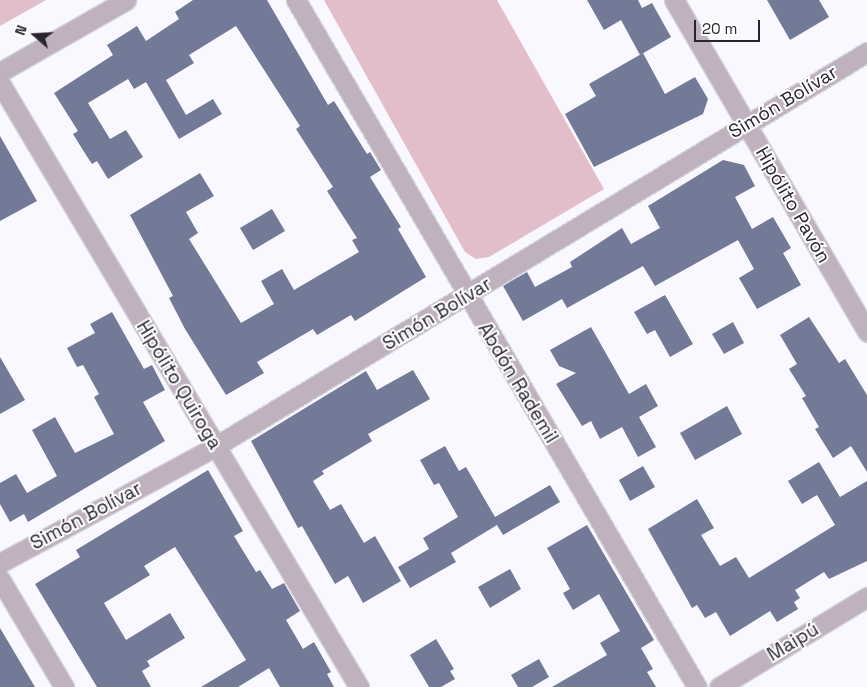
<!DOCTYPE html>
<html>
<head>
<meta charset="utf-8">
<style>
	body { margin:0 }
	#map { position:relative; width:867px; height:687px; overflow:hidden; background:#faf8ff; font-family:"Space Grotesk",sans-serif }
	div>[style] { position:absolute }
	.green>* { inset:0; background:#e1bec9 }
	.building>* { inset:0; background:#737a98 }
	.roads { filter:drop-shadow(1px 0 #d4d2da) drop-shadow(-1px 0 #d4d2da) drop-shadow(0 1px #d4d2da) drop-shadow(0 -1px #d4d2da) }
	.minor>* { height:19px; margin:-9.5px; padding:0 9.5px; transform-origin:9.5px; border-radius:9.5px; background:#bfb1be }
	span { translate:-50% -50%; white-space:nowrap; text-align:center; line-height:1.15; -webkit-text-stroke:4px #fff; paint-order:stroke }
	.street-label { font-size:19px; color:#282430 }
	.north { position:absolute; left:10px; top:10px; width:50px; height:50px; -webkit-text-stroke:4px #fff; paint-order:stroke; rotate:289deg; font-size:14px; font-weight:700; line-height:20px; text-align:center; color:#282430 }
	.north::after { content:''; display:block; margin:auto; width:18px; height:22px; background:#282430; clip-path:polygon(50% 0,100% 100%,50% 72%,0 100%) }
	.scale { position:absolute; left:694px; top:20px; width:66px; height:22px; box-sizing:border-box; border:2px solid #282430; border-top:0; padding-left:6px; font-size:15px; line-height:18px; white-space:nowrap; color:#282430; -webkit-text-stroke:4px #fff; paint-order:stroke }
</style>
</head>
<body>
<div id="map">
	<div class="green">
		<i style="clip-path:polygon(0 0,46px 0,0 26px)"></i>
		<i style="clip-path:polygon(324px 0,497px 0,604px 189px,489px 257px,476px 259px,465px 252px)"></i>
	</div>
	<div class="building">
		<i style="clip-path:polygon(193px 0,267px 0,328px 105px,334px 101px,367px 154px,370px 152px,381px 170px,370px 177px,401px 227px,398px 229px,426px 277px,355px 321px,351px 315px,317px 335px,313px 329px,257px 362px,264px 373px,226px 395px,185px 329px,169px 298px,173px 296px,130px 215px,200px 173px,214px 196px,186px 212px,198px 233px,189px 239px,241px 323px,274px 304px,261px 281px,282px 269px,294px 290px,359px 252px,352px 240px,357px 238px,327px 191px,333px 187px,296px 129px,300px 126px,236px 26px,189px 55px,194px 63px,166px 80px,186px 115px,213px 99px,222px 114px,179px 139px,146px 82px,134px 89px,128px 79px,88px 103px,110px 139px,126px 130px,143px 157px,108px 179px,97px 161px,92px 164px,86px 155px,73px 134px,78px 131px,54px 93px,113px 55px,107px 45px,137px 26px,146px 41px,179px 19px,175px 12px)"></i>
		<i style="clip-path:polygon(587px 0,638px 0,642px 8px,652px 3px,671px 37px,640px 55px,621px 20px,604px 30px)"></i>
		<i style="clip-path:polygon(767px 0,819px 0,829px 17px,790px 40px)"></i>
		<i style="clip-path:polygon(643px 53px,665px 94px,695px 77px,708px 99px,703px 114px,594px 167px,565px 114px,596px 96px,589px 84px)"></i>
		<i style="clip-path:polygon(0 136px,37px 201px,0 221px)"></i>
		<i style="clip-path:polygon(723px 160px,744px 165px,755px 186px,735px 197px,752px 229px,773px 217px,791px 248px,783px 253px,801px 285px,757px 309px,739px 278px,754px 269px,738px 240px,655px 286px,643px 266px,567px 308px,562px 299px,523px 321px,503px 286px,527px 272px,535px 287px,572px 267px,570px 262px,622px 228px,631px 244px,660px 228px,648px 206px)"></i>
		<i style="clip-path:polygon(272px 209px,285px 231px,253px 250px,240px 228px)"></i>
		<i style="clip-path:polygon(665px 295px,693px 344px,670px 357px,655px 330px,647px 334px,634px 312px)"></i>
		<i style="clip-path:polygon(112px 312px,144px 369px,152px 365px,165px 390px,143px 402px,165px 441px,28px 522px,24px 514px,10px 522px,0 504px,0 483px,16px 474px,27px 493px,57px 476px,32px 430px,55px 417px,75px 453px,114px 434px,94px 397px,99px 394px,83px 365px,77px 367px,67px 348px,95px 333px,90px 324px)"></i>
		<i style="clip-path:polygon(809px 317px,839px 363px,845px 359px,867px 395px,867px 472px,851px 446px,833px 458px,815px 429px,819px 427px,802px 398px,806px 396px,789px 369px,797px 364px,780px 335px)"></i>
		<i style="clip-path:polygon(733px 322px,744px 343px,724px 354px,712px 334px)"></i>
		<i style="clip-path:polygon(591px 327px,629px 394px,646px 384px,658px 406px,639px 417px,656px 447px,638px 457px,622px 427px,600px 439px,591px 421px,582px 426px,556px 384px,576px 373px,559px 366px,550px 350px)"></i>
		<i style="clip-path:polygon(0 357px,25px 400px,0 414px)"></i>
		<i style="clip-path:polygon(413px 370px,430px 399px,368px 434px,372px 441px,322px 471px,324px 474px,313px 481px,330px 510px,341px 504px,364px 543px,375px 536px,401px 581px,363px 603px,348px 576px,335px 584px,302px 526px,298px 528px,251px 441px,366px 371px,377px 390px)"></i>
		<i style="clip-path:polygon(727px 406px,742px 434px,695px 460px,680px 433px)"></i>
		<i style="clip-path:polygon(445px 446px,459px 471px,466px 467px,495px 517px,550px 485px,560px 502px,503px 535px,497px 525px,451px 553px,456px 562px,410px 588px,398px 567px,429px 549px,423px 538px,458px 517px,439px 483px,434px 485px,420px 460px)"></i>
		<i style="clip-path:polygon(819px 462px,840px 497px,867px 481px,867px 561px,829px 579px,824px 572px,795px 590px,800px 598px,794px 602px,798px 609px,777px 622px,770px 611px,730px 636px,716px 612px,705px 618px,697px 605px,692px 608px,648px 529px,697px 499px,714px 528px,701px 535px,720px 566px,736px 557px,749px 578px,835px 525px,817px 495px,802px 504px,788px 481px)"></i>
		<i style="clip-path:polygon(643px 466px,655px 487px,630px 501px,619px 480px)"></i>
		<i style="clip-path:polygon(208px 470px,243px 531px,234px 536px,256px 572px,260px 570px,272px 589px,284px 583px,300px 611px,286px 620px,303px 649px,314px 642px,331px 672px,327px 674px,334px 687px,280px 687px,269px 668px,238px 687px,201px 687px,246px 660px,175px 547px,144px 566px,150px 575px,104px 603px,126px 640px,170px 613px,185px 638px,147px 661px,150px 666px,142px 671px,151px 687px,97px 687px,35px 584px,80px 557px,76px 550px)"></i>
		<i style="clip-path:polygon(587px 525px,654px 640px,641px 648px,653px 669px,647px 672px,656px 687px,552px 687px,607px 655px,600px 643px,620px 631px,599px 594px,573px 610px,563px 593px,570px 589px,547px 548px)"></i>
		<i style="clip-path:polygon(510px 569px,521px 589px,490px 608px,478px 587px)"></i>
		<i style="clip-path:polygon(0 628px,35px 687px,0 687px)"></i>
		<i style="clip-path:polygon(436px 639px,454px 669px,450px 671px,455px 679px,441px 687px,429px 687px,410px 655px)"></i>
		<i style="clip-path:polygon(539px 659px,549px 677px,532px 687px,518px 687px,511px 675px)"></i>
	</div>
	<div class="roads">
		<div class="minor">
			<i style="left:296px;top:0;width:795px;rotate:59.73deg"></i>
			<i style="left:674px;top:0;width:384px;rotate:59.8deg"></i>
			<i style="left:0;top:72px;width:145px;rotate:-29.7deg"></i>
			<i style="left:0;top:83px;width:703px;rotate:59.27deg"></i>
			<i style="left:0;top:563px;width:246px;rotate:-28.4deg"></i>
			<i style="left:216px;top:446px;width:761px;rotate:-31.18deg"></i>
			<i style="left:0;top:579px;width:126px;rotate:59.3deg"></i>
			<i style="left:719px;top:687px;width:173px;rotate:-31.3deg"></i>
		</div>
	</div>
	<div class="street-label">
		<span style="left:783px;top:102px;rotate:-31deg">Simón Bolívar</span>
		<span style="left:793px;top:205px;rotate:60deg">Hipólito Pavón</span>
		<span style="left:437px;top:314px;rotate:-31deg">Simón Bolívar</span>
		<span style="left:518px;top:383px;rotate:59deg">Abdón Rademil</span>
		<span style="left:179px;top:385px;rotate:59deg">Hipólito Quiroga</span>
		<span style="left:86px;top:516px;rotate:-28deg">Simón Bolívar</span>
		<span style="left:793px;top:642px;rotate:-31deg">Maipú</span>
	</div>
	<div class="north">N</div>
	<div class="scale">20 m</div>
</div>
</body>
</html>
